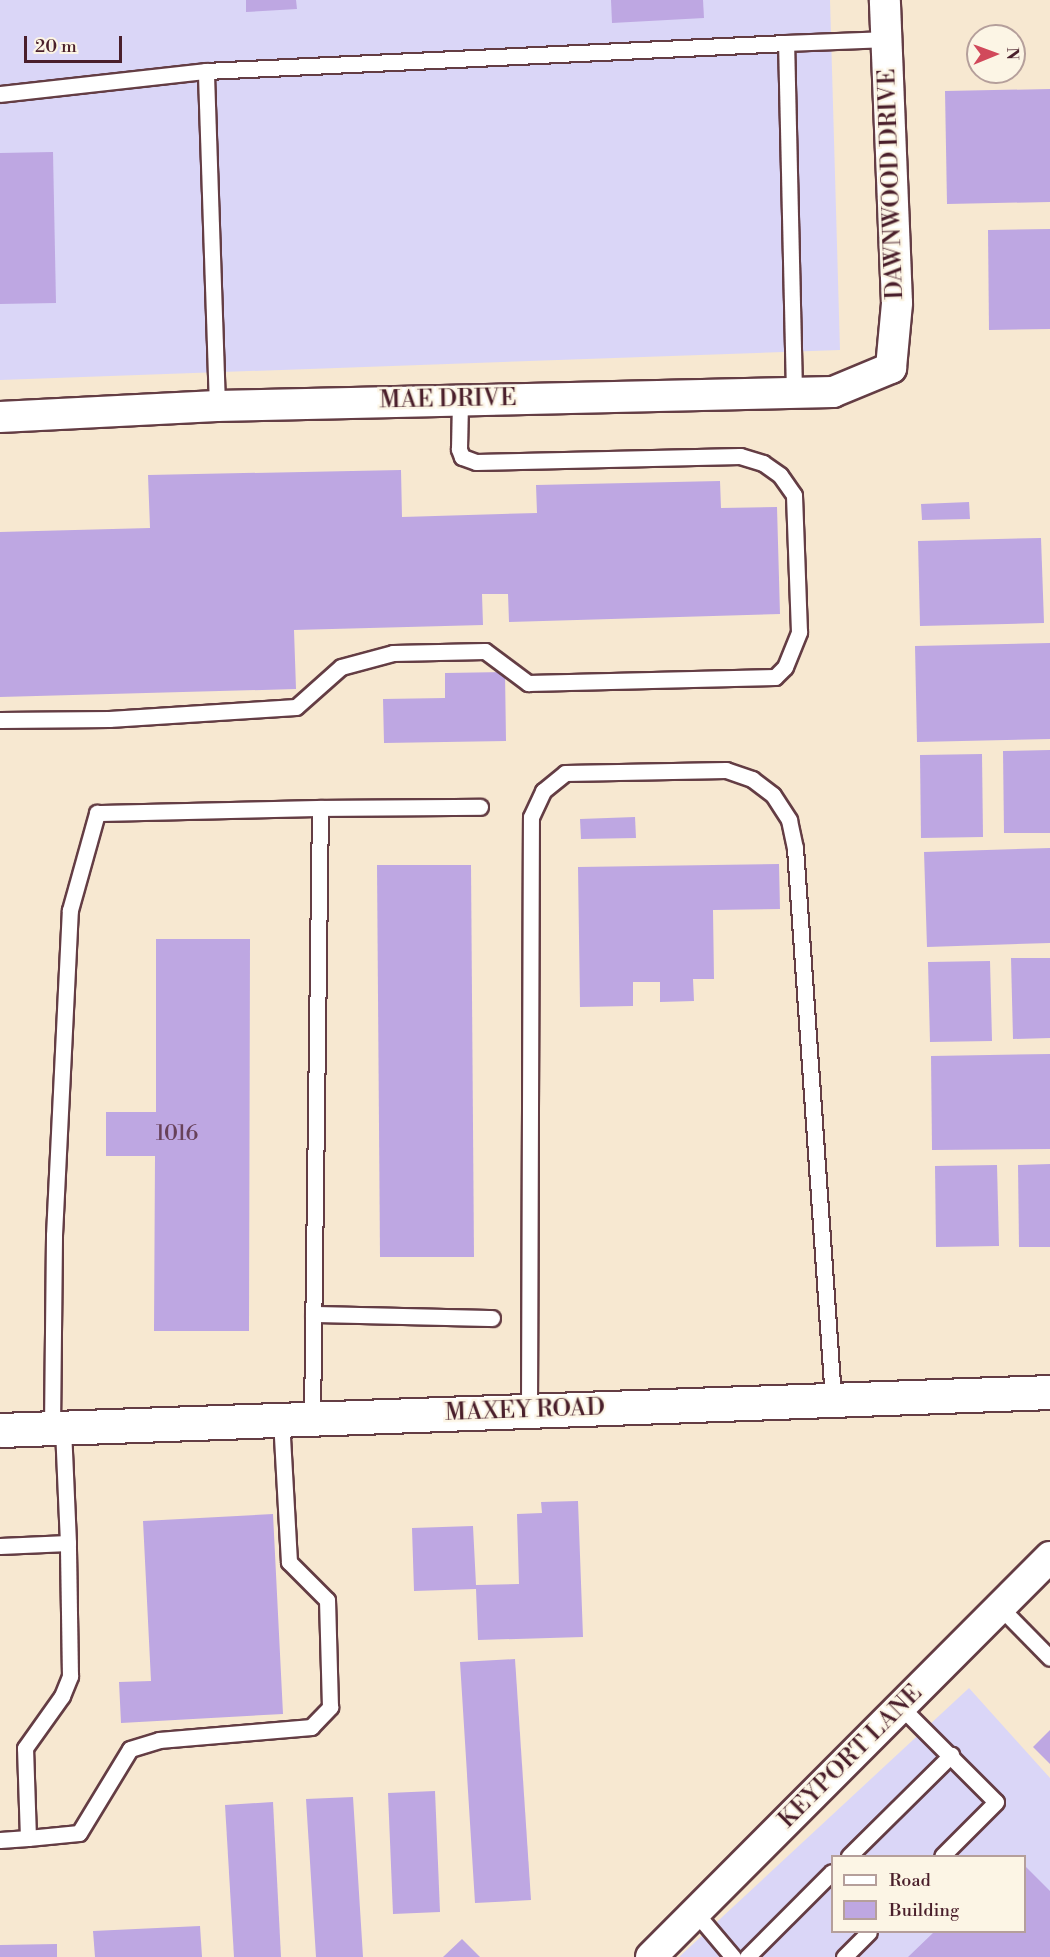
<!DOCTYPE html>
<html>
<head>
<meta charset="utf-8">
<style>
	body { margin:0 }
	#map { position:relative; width:1050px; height:1957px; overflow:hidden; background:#f7e8d1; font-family:"Libre Bodoni",serif }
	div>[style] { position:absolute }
	.built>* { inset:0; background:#dad6f7 }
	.building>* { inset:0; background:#bea7e2 }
	.roads { filter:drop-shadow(2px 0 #643d44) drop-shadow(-2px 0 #643d44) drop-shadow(0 2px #643d44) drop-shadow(0 -2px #643d44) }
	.service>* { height:15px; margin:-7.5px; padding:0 7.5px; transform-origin:7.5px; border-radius:7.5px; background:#fff }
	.minor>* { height:30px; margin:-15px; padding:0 15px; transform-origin:15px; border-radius:15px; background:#fff }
	.tertiary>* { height:33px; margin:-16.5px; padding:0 16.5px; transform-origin:16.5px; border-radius:16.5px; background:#fff }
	span { translate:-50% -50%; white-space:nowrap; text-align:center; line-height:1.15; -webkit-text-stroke:4.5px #fcf5e5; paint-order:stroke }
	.number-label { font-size:21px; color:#674159 }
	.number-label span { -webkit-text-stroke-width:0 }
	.street-label { font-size:24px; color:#4a1f2b }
	.legend { position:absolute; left:831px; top:1855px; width:195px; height:78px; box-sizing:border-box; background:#fcf5e5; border:2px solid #b59f9b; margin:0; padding:8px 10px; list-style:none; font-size:18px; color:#4a1f2b }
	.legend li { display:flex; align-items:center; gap:12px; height:30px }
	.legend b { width:30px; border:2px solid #b59f9b }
	.north { position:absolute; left:966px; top:24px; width:60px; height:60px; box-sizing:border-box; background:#fcf5e5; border:2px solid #b59f9b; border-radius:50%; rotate:89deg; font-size:16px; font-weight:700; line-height:24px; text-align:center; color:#4a1f2b }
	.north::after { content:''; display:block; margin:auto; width:21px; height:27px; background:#d1495b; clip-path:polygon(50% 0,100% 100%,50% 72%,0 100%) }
	.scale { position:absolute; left:24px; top:36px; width:98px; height:27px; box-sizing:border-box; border:3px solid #4a1f2b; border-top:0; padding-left:8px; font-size:18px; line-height:21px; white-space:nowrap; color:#4a1f2b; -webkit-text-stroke:4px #fcf5e5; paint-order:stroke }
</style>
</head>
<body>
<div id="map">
	<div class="built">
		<i style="clip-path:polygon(0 0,830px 0,840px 350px,0 380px)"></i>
		<i style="clip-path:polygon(evenodd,969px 1688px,1050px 1778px,1050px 1957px,679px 1957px,969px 1688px,832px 1856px,1024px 1856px,1024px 1932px,832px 1932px,832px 1856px)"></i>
	</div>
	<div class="building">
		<i style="clip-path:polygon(246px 0,296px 0,297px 9px,246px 12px)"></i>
		<i style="clip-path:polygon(611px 0,703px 0,704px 18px,612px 23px)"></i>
		<i style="clip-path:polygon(1050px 89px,1050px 202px,947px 204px,945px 91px)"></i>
		<i style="clip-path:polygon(53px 152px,56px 303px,0 304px,0 153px)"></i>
		<i style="clip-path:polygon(1050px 229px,1050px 329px,989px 330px,988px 230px)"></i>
		<i style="clip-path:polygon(401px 470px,402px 517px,537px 513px,536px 485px,720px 481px,721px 508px,777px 507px,780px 614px,509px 622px,508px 594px,482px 594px,483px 625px,294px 630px,296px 689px,0 697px,0 532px,150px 528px,148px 475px)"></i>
		<i style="clip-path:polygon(969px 502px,970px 519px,922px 520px,921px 504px)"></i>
		<i style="clip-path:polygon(1041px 538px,1044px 623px,920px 626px,918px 541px)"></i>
		<i style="clip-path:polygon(1050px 643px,1050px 739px,917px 742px,915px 646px)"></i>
		<i style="clip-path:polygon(505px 672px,506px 741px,384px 743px,383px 699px,445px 698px,445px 673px)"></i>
		<i style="clip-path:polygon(1050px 750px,1050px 833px,1004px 833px,1003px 751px)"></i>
		<i style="clip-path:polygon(982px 754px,983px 837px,921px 838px,920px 755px)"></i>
		<i style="clip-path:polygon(635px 817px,636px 838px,581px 839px,580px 819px)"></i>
		<i style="clip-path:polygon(1050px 848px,1050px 943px,927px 947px,924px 852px)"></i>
		<i style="clip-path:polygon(779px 864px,780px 909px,713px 910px,714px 979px,693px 979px,694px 1001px,660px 1002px,660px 982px,633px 982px,633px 1006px,580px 1007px,578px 867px)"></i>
		<i style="clip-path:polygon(377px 865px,471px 865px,474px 1257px,380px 1257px)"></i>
		<i style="clip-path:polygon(156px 939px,250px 939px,249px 1331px,154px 1331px,155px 1156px,106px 1156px,106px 1112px,156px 1112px)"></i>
		<i style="clip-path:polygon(1011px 958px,1050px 958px,1050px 1038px,1013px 1039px)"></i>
		<i style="clip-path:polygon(990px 961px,992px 1041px,930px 1042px,928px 962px)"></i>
		<i style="clip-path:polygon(1050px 1054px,1050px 1149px,932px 1150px,931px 1056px)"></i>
		<i style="clip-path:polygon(1050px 1164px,1050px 1247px,1019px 1247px,1018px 1165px)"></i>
		<i style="clip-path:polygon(997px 1165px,999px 1246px,936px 1247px,935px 1166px)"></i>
		<i style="clip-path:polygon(578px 1501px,583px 1637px,478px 1640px,476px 1589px,414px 1591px,412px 1528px,473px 1526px,476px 1585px,519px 1584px,517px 1514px,542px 1513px,541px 1502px)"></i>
		<i style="clip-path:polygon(273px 1514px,283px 1714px,121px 1723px,119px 1682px,151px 1681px,143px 1521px)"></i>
		<i style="clip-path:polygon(515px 1659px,531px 1900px,475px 1903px,460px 1662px)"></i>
		<i style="clip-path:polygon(1050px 1730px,1050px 1764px,1033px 1747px)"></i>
		<i style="clip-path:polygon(435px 1791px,440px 1912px,393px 1914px,388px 1793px)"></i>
		<i style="clip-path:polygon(353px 1797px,363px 1957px,316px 1957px,306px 1799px)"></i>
		<i style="clip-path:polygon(273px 1802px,281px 1957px,234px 1957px,225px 1805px)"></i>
		<i style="clip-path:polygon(1024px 1865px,1050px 1891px,1050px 1957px,908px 1957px,934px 1932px,1024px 1932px)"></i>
		<i style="clip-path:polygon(200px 1926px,202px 1957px,95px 1957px,93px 1931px)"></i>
		<i style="clip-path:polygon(462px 1939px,480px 1957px,443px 1957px)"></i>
		<i style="clip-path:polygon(57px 1944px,57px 1957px,0 1957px,0 1945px)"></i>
	</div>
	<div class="roads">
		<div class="service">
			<i style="left:0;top:94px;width:207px;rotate:-6.4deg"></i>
			<i style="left:794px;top:392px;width:349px;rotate:-91.3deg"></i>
			<i style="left:786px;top:43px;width:101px;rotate:-2.3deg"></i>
			<i style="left:217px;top:406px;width:335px;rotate:-91.9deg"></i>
			<i style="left:206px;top:71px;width:581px;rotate:-2.76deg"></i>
			<i style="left:0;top:720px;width:109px;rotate:-0.5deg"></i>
			<i style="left:109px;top:719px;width:187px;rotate:-3.7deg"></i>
			<i style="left:296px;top:707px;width:60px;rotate:-41.6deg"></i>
			<i style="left:341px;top:667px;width:54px;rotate:-15.1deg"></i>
			<i style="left:393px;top:653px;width:92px;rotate:-1.2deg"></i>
			<i style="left:485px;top:651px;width:54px;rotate:36.7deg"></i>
			<i style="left:528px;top:683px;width:247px;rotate:-1.4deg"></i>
			<i style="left:775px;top:677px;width:14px;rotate:-45deg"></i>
			<i style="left:785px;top:667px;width:38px;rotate:-68deg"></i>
			<i style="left:799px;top:632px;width:137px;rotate:-92.1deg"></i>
			<i style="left:794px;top:495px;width:24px;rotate:-125deg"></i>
			<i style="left:780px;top:475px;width:21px;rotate:-145deg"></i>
			<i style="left:763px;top:463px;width:24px;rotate:-163deg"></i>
			<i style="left:740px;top:456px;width:264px;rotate:178.7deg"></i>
			<i style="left:476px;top:462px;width:15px;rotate:-160deg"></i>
			<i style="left:462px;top:457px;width:9px;rotate:-111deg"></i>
			<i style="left:459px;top:449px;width:49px;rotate:-88.8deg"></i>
			<i style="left:313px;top:1314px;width:179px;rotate:1.3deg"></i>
			<i style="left:529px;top:1410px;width:593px;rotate:-89.81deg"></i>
			<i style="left:531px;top:817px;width:29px;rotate:-65deg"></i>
			<i style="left:543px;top:791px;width:28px;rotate:-39deg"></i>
			<i style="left:565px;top:773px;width:161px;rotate:-1.1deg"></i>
			<i style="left:726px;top:770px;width:28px;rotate:19deg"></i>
			<i style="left:752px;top:779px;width:26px;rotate:37deg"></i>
			<i style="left:773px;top:795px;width:30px;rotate:57deg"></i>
			<i style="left:789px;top:820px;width:29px;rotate:78deg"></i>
			<i style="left:795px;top:848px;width:552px;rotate:86.05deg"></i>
			<i style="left:312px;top:1418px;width:610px;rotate:-89.25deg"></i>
			<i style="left:320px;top:808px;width:160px;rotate:-0.4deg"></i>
			<i style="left:52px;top:1428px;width:193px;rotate:-89.4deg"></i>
			<i style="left:54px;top:1235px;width:325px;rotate:-87.2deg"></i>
			<i style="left:70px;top:910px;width:101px;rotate:-74.4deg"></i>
			<i style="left:97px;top:813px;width:223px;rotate:-1.3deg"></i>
			<i style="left:0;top:1546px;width:68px;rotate:-2.5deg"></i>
			<i style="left:68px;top:1543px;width:115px;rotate:-92.5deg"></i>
			<i style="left:1000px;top:1607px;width:71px;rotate:45.6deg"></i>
			<i style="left:901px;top:1707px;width:134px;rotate:45deg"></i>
			<i style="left:996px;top:1802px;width:76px;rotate:135deg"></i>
			<i style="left:28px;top:1838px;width:51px;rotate:-5.6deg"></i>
			<i style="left:79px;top:1833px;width:98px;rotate:-58.7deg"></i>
			<i style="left:130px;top:1749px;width:30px;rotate:-17deg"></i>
			<i style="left:159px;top:1740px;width:153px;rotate:-4.9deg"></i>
			<i style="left:311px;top:1727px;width:28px;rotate:-46deg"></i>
			<i style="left:330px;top:1707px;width:107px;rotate:-91.6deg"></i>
			<i style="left:327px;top:1600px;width:54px;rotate:-135deg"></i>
			<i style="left:289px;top:1562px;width:143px;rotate:-93.2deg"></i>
			<i style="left:0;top:1840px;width:28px;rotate:-4deg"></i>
			<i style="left:28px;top:1838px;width:90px;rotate:-91.9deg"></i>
			<i style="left:25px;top:1748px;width:64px;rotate:-54.6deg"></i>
			<i style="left:62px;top:1696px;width:22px;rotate:-68deg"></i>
			<i style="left:70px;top:1676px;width:133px;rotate:-90.9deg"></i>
			<i style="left:849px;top:1856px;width:144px;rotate:-44.7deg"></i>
			<i style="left:695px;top:1912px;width:59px;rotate:49.8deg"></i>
			<i style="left:747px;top:1957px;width:120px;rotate:-45deg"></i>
			<i style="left:844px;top:1957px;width:35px;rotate:-45deg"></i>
		</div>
		<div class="minor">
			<i style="left:0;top:417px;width:217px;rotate:-2.9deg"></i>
			<i style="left:217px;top:406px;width:616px;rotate:-1.3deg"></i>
			<i style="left:833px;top:392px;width:63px;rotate:-22.5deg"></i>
			<i style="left:891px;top:368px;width:65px;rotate:-84.7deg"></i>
			<i style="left:897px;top:303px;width:303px;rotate:-92.3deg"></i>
			<i style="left:651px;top:1957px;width:565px;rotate:-45.07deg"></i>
		</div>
		<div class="tertiary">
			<i style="left:0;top:1430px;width:1051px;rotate:-2.07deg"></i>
		</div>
	</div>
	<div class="number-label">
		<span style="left:177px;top:1134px">1016</span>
	</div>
	<div class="street-label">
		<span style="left:892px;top:184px;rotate:-92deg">DAWNWOOD DRIVE</span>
		<span style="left:448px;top:400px;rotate:-1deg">MAE DRIVE</span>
		<span style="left:525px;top:1411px;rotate:-2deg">MAXEY ROAD</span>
		<span style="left:851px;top:1757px;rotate:-45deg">KEYPORT LANE</span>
	</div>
	<ul class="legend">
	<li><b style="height:8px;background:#fff"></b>Road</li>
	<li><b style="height:16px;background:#bea7e2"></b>Building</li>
	</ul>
	<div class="north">N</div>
	<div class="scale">20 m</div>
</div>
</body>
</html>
